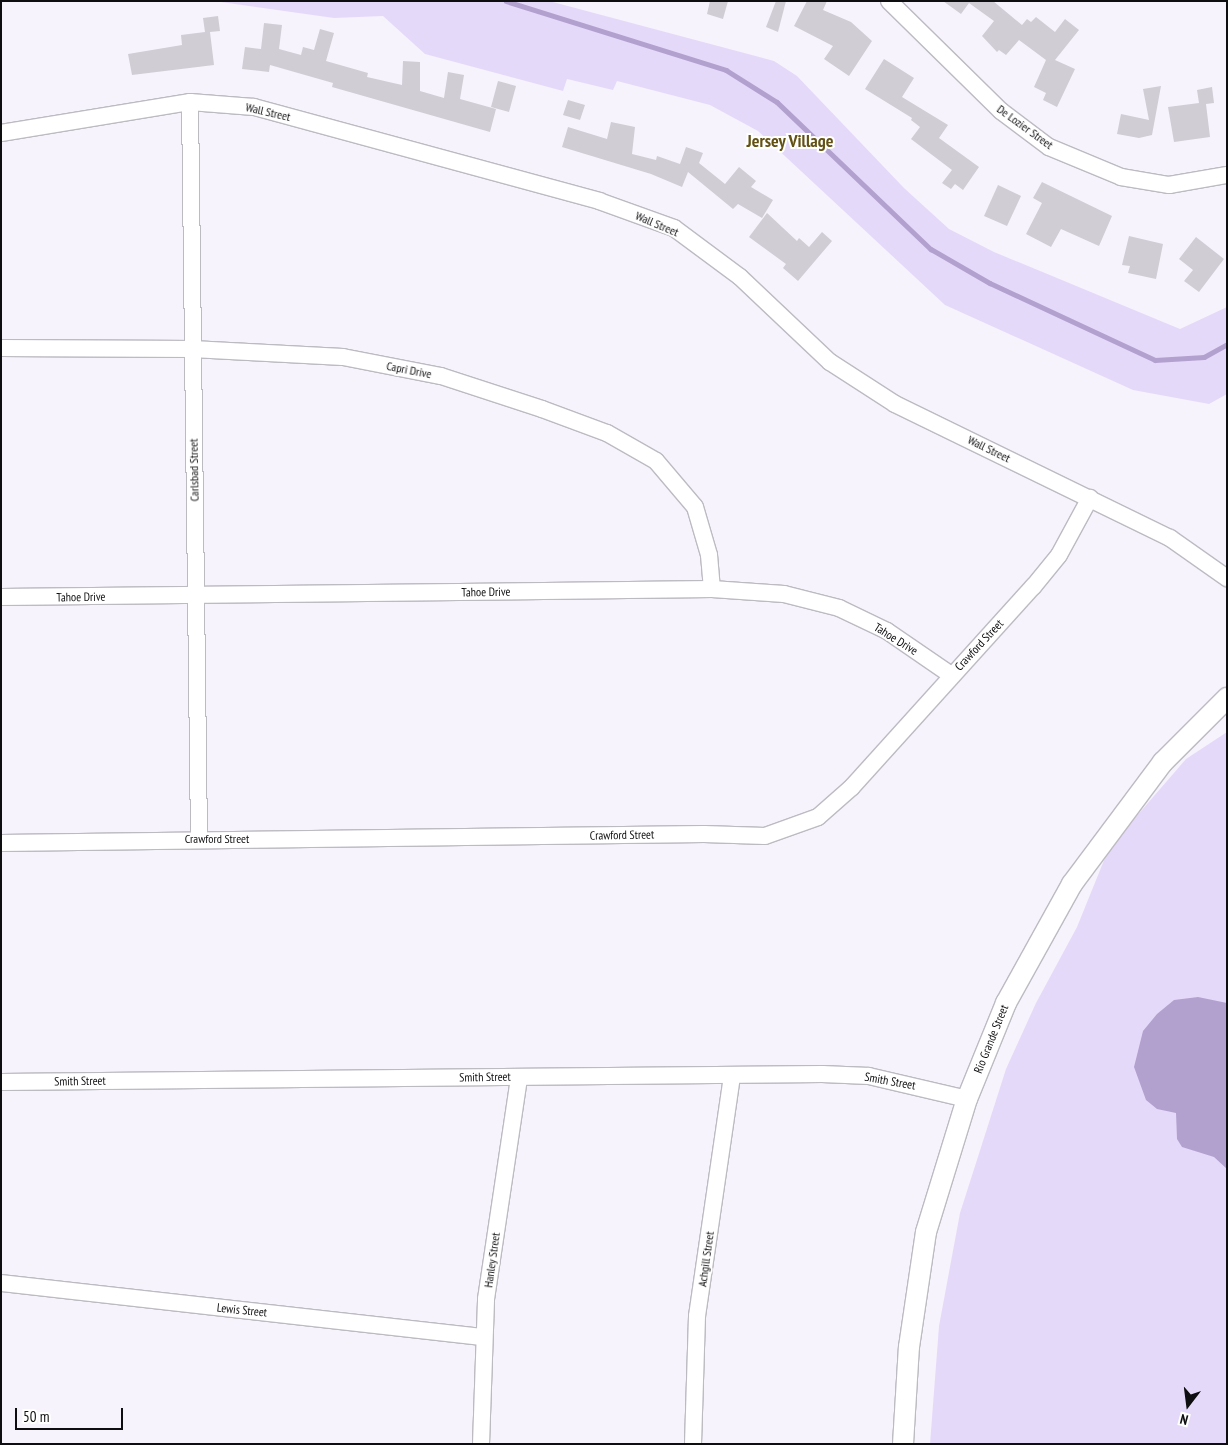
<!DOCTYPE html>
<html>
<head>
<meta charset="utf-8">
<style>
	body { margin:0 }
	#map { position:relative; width:1228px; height:1445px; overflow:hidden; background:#f6f3fc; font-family:"PT Sans Narrow",sans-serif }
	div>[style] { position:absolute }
	.green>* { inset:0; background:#e5d9fa }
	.water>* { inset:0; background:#b2a1ce }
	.stream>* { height:4.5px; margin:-2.25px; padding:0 2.25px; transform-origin:2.25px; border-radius:2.25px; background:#b2a1ce }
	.building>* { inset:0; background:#d0cdd5 }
	.roads { filter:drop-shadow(1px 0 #bdbbc2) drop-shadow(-1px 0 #bdbbc2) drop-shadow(0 1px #bdbbc2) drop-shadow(0 -1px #bdbbc2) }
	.minor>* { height:16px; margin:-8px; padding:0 8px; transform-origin:8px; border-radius:8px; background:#fff }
	.tertiary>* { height:20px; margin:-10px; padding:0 10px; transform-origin:10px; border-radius:10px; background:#fff }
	span { translate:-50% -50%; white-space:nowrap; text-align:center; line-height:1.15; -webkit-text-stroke:4px #fff; paint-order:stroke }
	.street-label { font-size:12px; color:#0e0d0f }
	.district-label { font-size:18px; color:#635114; font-weight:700 }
	.frame { position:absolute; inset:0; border:2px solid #0e0d0f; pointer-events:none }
	.north { position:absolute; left:1163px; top:1380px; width:50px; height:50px; -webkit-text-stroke:4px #fff; paint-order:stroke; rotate:195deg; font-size:14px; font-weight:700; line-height:20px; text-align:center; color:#0e0d0f }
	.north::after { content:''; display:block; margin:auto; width:18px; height:22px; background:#0e0d0f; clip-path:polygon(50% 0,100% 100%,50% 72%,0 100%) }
	.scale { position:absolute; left:15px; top:1408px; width:108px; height:22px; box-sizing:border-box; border:2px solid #0e0d0f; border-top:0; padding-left:6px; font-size:15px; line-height:18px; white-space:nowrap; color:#0e0d0f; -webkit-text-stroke:4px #fff; paint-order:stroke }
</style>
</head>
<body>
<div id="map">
	<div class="green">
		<i style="clip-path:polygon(214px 1px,549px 1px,774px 61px,797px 76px,904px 188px,949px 229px,994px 252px,1180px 329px,1227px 307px,1227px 394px,1209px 404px,1133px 390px,945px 305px,758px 131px,710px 105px,617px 81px,613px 90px,567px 79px,563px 91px,425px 54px,383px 16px,334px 18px)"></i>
		<i style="clip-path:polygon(1227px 732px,1227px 1444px,930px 1444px,939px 1326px,960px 1213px,1006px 1069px,1036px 1003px,1077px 927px,1109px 848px,1186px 759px)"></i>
	</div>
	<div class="water">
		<i style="clip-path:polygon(1198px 997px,1227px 1003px,1227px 1169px,1214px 1157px,1182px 1147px,1177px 1139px,1176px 1113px,1157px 1109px,1146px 1100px,1134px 1067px,1143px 1031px,1157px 1014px,1174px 1000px)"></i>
	</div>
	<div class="stream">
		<i style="left:506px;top:1px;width:231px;rotate:17.4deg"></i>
		<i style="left:726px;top:70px;width:60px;rotate:32.1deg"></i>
		<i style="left:777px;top:102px;width:213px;rotate:43.7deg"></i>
		<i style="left:931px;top:249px;width:68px;rotate:30deg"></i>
		<i style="left:990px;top:283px;width:182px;rotate:25deg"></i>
		<i style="left:1155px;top:360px;width:49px;rotate:-3.5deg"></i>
		<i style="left:1204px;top:357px;width:26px;rotate:-29deg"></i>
	</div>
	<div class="building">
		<i style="clip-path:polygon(710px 1px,728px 1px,723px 19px,707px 14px)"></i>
		<i style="clip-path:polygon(776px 1px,786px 1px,778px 32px,766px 27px)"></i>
		<i style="clip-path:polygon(807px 1px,827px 1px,823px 10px,851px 22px,872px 41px,849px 76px,824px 59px,833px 46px,794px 26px)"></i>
		<i style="clip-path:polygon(943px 1px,993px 1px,1022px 25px,1027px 19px,1031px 22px,1036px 17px,1055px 32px,1065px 19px,1079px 30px,1055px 60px,1075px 69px,1057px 107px,1043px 100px,1046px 93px,1034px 87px,1046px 60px,1019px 40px,1006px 55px,999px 50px,997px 52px,982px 36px,994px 21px,969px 3px,961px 14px)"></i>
		<i style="clip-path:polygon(218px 16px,220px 31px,210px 32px,214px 65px,132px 75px,128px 54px,182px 45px,181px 35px,205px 32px,203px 18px)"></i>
		<i style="clip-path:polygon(264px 23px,282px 25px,279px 49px,301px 55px,303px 47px,314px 50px,320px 29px,334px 33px,326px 61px,368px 73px,367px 77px,402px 85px,403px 61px,420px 62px,420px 91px,444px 98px,448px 72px,464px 75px,460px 99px,496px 109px,490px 132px,332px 87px,333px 83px,270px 65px,269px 72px,242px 69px,245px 47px,261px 49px)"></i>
		<i style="clip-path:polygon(884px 59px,914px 78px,902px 97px,948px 125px,939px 138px,979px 167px,963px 190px,955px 184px,951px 189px,942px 183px,952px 170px,911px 139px,920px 127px,911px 120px,912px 118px,865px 89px)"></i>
		<i style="clip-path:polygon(498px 81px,516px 86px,509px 112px,491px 107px)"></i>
		<i style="clip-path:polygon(1161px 86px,1152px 135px,1139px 138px,1117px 134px,1121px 114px,1149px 120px,1143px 89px)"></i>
		<i style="clip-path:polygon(1212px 87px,1214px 103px,1206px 104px,1210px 137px,1174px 142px,1168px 107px,1199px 103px,1197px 90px)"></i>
		<i style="clip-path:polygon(568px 100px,585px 105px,580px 120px,563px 115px)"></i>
		<i style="clip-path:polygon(611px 122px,635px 127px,632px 154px,656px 160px,657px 156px,680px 164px,686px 147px,703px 153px,699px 163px,725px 184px,739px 167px,756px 181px,751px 187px,773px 200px,762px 218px,738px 204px,733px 209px,688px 172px,682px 187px,651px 174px,562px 147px,568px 127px,607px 139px)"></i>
		<i style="clip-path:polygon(1042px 182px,1112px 216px,1099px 246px,1061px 229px,1051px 247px,1026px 234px,1042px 203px,1033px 198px)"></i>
		<i style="clip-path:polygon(998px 185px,1021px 196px,1007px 226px,984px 216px)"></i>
		<i style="clip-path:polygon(767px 213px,797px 241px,799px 238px,809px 247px,822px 232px,832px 241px,798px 281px,783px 268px,786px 264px,749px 237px)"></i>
		<i style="clip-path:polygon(1129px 236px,1163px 244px,1156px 279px,1128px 273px,1130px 266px,1122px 265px)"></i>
		<i style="clip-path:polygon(1196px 237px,1224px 259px,1199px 292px,1184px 281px,1193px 270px,1179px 259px)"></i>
	</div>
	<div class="roads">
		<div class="minor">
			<i style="left:889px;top:1px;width:157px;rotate:44.5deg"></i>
			<i style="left:1001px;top:111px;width:60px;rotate:36.9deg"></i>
			<i style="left:1049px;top:147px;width:78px;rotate:22.6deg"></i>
			<i style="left:1121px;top:177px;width:49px;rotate:9.5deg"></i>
			<i style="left:1169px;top:185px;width:59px;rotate:-9.8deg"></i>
			<i style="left:190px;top:102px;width:737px;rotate:89.3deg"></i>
			<i style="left:1px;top:133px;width:192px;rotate:-9.3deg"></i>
			<i style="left:190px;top:102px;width:64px;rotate:4.5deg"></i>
			<i style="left:254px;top:107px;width:358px;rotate:15.2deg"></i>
			<i style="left:599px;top:201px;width:80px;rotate:19.8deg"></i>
			<i style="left:674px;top:228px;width:82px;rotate:36.6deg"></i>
			<i style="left:740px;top:277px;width:124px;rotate:43.4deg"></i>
			<i style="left:830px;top:362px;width:77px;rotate:32.9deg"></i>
			<i style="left:895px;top:404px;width:306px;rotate:26deg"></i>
			<i style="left:1170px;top:538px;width:70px;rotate:35.1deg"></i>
			<i style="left:1px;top:348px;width:191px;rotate:0.3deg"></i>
			<i style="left:192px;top:349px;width:151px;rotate:3deg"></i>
			<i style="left:343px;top:357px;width:100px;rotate:11deg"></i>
			<i style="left:441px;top:376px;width:106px;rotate:18.1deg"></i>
			<i style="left:542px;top:409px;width:69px;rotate:20.3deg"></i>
			<i style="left:607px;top:433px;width:56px;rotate:29.7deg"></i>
			<i style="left:656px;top:461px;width:60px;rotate:49.7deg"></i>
			<i style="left:695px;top:507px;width:50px;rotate:73.7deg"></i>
			<i style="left:709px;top:555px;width:34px;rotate:85deg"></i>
			<i style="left:1px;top:597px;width:711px;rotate:-0.64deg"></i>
			<i style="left:712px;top:589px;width:72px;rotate:4deg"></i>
			<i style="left:784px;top:594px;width:57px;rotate:14.3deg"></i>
			<i style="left:839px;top:608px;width:53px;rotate:25.6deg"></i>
			<i style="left:887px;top:631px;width:78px;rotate:34.5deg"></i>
			<i style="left:1px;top:843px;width:703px;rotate:-0.73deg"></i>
			<i style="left:704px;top:834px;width:61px;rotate:1.9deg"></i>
			<i style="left:765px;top:836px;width:56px;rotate:-19.7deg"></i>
			<i style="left:818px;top:817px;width:45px;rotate:-41.4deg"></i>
			<i style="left:852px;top:787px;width:270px;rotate:-47.9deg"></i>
			<i style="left:1033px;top:587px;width:41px;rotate:-50.9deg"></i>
			<i style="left:1059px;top:555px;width:65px;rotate:-61.5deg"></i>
			<i style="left:1px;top:1082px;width:821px;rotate:-0.56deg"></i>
			<i style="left:822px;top:1074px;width:47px;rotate:2.4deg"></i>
			<i style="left:869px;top:1076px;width:101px;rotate:13.2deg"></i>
			<i style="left:1px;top:1283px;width:485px;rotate:6.4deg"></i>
			<i style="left:481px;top:1444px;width:145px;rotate:-88deg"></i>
			<i style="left:486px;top:1299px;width:224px;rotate:-81.5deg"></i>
			<i style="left:693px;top:1444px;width:128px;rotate:-88.2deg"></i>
			<i style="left:697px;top:1316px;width:243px;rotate:-81.7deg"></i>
		</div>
		<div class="tertiary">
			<i style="left:903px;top:1444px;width:97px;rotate:-86.5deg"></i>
			<i style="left:909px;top:1347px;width:116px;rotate:-81.6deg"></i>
			<i style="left:926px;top:1232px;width:139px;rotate:-72.9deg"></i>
			<i style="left:967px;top:1099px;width:104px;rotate:-67.9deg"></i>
			<i style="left:1006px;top:1003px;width:136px;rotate:-61deg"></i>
			<i style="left:1072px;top:884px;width:152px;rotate:-53.3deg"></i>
			<i style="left:1163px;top:762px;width:91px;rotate:-45deg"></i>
		</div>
	</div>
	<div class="street-label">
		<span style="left:268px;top:112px;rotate:13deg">Wall Street</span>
		<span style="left:1025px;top:127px;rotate:36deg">De Lozier Street</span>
		<span style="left:657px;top:224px;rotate:23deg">Wall Street</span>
		<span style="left:409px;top:370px;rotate:11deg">Capri Drive</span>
		<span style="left:989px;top:449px;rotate:26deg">Wall Street</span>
		<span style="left:194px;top:470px;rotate:-91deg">Carlsbad Street</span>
		<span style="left:486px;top:592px;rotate:-1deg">Tahoe Drive</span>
		<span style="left:81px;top:597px;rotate:-1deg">Tahoe Drive</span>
		<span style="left:896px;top:639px;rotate:32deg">Tahoe Drive</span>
		<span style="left:979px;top:645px;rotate:-47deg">Crawford Street</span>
		<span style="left:622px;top:835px;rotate:-1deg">Crawford Street</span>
		<span style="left:217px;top:839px">Crawford Street</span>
		<span style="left:991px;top:1039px;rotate:-68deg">Rio Grande Street</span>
		<span style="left:485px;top:1077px;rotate:-1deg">Smith Street</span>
		<span style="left:80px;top:1081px;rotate:-1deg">Smith Street</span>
		<span style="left:890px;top:1081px;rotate:10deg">Smith Street</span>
		<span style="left:706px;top:1259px;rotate:-82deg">Achgill Street</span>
		<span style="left:492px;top:1260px;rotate:-82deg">Hanley Street</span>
		<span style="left:242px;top:1310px;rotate:6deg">Lewis Street</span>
	</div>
	<div class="district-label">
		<span style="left:790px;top:141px">Jersey Village</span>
	</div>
	<div class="frame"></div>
	<div class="north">N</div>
	<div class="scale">50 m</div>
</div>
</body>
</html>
